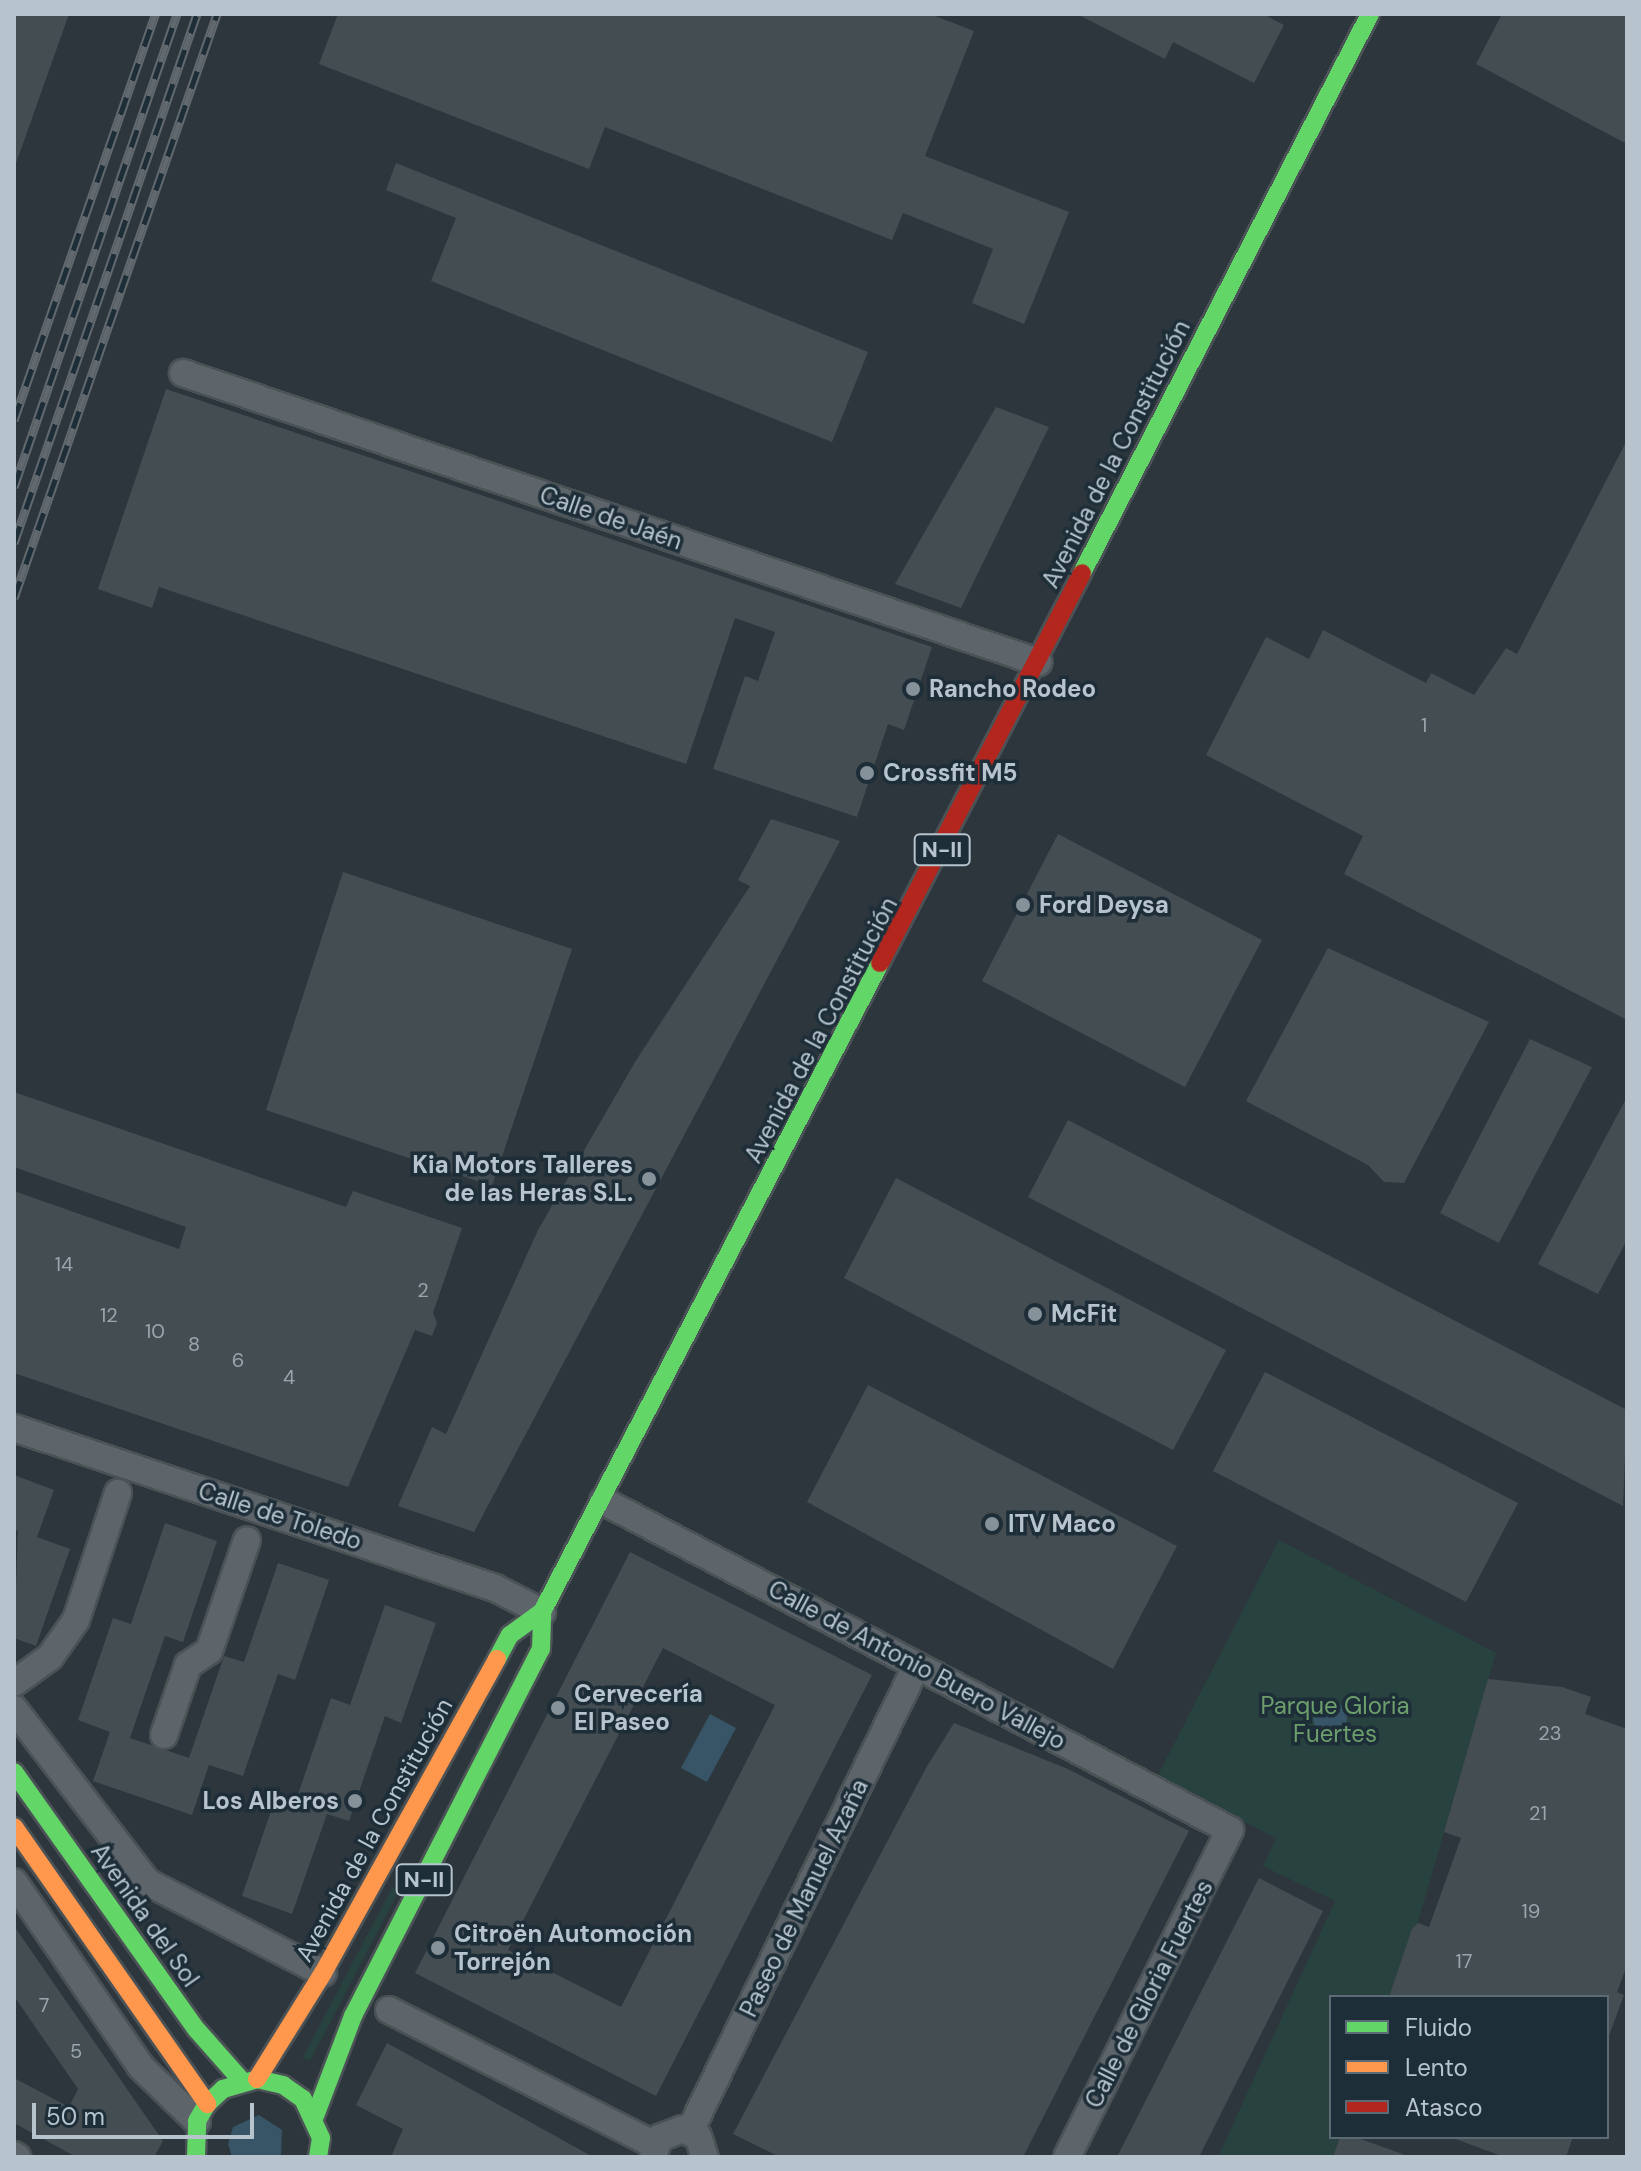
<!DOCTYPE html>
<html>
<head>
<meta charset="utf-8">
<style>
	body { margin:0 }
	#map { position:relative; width:1641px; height:2171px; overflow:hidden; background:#2c363c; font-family:"DM Sans",sans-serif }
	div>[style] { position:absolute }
	.green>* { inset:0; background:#284240 }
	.water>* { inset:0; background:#375567 }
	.round { border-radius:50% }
	.building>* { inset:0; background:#444d52 }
	.roads { filter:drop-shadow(2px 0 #4b5256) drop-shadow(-2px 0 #4b5256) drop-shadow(0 2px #4b5256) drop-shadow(0 -2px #4b5256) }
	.street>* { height:26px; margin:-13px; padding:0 13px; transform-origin:13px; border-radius:13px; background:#5d646a }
	.fast>* { height:18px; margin:-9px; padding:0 9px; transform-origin:9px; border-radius:9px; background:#63d668 }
	.slow>* { height:18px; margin:-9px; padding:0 9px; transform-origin:9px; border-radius:9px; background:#ff974d }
	.jam>* { height:18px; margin:-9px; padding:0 9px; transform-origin:9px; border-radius:9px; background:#b3261e }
	.rail>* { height:9px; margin-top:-4.5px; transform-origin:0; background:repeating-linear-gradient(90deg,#1e2e38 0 18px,#61686e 0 36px); box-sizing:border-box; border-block:2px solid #61686e }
	.dots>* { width:22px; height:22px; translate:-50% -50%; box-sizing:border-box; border:4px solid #1e2e38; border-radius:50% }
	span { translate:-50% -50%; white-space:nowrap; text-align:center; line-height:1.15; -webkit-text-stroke:7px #1e2e38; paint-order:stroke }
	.number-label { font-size:20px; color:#9aa6ae }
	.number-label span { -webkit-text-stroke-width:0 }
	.shield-label span { padding:2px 6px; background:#1e2e38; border:2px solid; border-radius:6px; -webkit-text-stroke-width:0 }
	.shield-label { font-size:22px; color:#b7c4cd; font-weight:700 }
	.street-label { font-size:24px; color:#b7c4cd }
	.poi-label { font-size:24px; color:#b7c4cd; font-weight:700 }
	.left { translate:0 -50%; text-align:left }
	.right { translate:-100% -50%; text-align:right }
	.park-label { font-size:24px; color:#6d9f6d }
	.frame { position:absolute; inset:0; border:16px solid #b7c4cd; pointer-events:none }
	.legend { position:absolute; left:1329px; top:1995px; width:280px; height:144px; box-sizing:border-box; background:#1e2e38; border:2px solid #5b6a74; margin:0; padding:10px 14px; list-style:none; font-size:24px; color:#b7c4cd }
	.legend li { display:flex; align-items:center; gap:16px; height:40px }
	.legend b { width:40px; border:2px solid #5b6a74 }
	.scale { position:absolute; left:32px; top:2103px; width:222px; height:36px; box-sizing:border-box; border:4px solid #b7c4cd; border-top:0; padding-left:10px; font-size:24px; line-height:28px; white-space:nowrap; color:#b7c4cd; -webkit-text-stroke:6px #1e2e38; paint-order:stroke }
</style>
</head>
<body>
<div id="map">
	<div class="green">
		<i style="clip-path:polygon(1279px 1540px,1496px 1653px,1416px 1929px,1389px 1997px,1331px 1997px,1331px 2137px,1340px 2137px,1333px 2157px,1218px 2157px,1335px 1901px,1263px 1866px,1276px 1838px,1157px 1777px)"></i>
		<i style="clip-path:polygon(392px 1888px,399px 1891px,310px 2061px,303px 2057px)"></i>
	</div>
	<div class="water">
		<i class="round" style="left:1313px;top:1701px;width:34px;height:34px"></i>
		<i style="clip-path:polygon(710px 1714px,736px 1728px,707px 1782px,681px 1768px)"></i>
		<i style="clip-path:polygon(259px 2115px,282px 2130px,281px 2157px,232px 2157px,228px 2144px,233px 2127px)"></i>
	</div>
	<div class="building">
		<i style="clip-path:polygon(14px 14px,69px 14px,14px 169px)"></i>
		<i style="clip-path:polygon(338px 14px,930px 14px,974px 31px,925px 156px,1069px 212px,1024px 324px,972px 303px,993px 249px,903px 213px,892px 240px,605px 127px,589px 169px,319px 64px)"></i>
		<i style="clip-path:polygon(1077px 14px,1263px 14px,1284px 25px,1254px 83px,1173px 42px,1165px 59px)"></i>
		<i style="clip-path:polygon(1502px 14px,1627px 14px,1627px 144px,1476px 64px)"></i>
		<i style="clip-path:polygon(396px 163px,868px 352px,832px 442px,431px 281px,456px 218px,386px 190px)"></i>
		<i style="clip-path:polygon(166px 389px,932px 647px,904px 730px,888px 724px,857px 817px,713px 769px,745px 676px,758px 681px,775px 632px,735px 618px,686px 764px,159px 587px,152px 608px,98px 589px)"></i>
		<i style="clip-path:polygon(996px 407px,1049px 427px,961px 608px,895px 584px)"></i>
		<i style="clip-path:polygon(1627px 440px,1627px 1020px,1344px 874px,1363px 836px,1206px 755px,1266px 637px,1309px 659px,1323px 630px,1426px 683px,1431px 673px,1474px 695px,1506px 648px,1517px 654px)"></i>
		<i style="clip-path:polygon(771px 819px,840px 841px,474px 1532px,398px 1506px,432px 1427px,446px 1434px,538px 1230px,635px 1062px,750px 886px,738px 880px)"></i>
		<i style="clip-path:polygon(1058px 834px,1262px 940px,1185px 1087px,982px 981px)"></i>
		<i style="clip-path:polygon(343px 872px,572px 949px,492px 1186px,266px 1110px)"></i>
		<i style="clip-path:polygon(1328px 948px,1489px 1022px,1404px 1183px,1384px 1182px,1368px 1165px,1246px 1101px)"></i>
		<i style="clip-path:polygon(1530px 1039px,1592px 1067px,1499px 1243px,1440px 1213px)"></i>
		<i style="clip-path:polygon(14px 1092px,346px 1207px,353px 1191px,462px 1228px,433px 1313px,437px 1323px,432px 1336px,415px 1330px,348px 1487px,14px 1373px,14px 1191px,179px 1249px,186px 1227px,14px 1167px)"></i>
		<i style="clip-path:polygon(1627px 1097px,1627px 1240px,1598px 1294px,1538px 1264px)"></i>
		<i style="clip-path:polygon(1068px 1120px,1627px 1410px,1623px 1506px,1028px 1197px)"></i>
		<i style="clip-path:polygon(896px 1178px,1226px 1350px,1173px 1450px,844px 1278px)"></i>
		<i style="clip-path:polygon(1265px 1372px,1518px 1503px,1466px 1602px,1213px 1471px)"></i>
		<i style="clip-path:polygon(868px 1385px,1177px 1546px,1113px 1669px,807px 1502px)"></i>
		<i style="clip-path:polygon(14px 1475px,54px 1490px,37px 1537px,70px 1549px,36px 1646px,14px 1638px,18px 1531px,14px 1529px)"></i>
		<i style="clip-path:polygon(165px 1523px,217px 1541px,183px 1642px,165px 1636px,130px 1738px,189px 1758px,224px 1656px,244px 1662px,278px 1563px,329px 1580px,295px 1680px,278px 1674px,243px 1776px,209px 1765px,192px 1815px,93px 1781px,110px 1732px,78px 1720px,113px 1618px,131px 1624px)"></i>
		<i style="clip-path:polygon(evenodd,630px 1552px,872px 1675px,656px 2096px,415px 1973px,630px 1552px,663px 1648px,775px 1705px,621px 2007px,508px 1950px,663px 1648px)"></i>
		<i style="clip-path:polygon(385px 1605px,436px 1623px,401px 1723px,385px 1716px,349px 1821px,327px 1814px,292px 1914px,242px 1896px,276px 1796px,295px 1803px,331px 1698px,350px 1705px)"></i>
		<i style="clip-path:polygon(1488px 1679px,1562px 1687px,1591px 1697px,1585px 1714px,1627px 1729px,1627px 1965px,1617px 1992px,1624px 1995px,1607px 2041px,1607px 1997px,1389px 1997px,1412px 1929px,1418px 1923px,1429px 1927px,1461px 1838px,1444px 1832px)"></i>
		<i style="clip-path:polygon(954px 1723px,1068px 1769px,1189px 1831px,1023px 2157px,780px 2157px,733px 2134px,926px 1768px)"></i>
		<i style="clip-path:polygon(1259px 1878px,1323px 1911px,1199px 2157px,1117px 2157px)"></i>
		<i style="clip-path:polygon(14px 1926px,163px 2141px,154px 2157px,76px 2157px,14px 2123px,14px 2078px,69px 2107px,78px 2089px,14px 1996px)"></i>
		<i style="clip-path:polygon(387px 2043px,438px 2071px,593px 2157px,391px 2157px,403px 2129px,356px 2105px)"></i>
		<i style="clip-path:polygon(1340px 2137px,1355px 2137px,1411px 2157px,1333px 2157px)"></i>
		<i style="clip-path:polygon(1450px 2137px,1573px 2137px,1566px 2157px,1504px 2157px)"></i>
	</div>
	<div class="roads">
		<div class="street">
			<i style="left:183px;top:373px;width:903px;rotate:18.68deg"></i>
			<i style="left:14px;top:1428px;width:507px;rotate:18.4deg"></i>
			<i style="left:495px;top:1588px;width:53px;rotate:27.1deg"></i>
			<i style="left:603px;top:1501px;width:708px;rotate:27.69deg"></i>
			<i style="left:1230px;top:1830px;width:365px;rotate:116.5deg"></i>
			<i style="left:14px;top:1683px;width:44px;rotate:-35.8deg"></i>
			<i style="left:50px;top:1657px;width:45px;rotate:-54.9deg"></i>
			<i style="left:76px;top:1620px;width:134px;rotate:-71.7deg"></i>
			<i style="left:14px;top:1709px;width:218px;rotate:52.4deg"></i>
			<i style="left:147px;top:1882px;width:198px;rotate:27.3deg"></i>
			<i style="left:164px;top:1735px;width:74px;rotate:-71.1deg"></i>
			<i style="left:188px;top:1665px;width:25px;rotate:-34deg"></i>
			<i style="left:209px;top:1651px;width:117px;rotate:-71.1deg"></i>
			<i style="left:14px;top:1882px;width:224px;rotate:55.5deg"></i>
			<i style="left:141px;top:2067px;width:78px;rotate:44deg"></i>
			<i style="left:389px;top:2010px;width:298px;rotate:26.9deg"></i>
			<i style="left:690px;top:2131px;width:518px;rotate:-64.03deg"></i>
			<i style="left:14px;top:2155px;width:4px;rotate:34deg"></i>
			<i style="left:653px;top:2157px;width:20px;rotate:-72deg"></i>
			<i style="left:659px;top:2138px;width:25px;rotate:-21deg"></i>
			<i style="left:682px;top:2129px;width:17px;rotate:24deg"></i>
			<i style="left:698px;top:2136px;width:22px;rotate:72deg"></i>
		</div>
		<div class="fast">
			<i style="left:1082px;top:573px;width:629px;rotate:-62.74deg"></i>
			<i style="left:497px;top:1659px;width:27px;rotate:-62deg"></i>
			<i style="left:510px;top:1635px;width:39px;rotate:-36deg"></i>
			<i style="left:542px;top:1612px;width:732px;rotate:-62.49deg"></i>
			<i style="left:14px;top:1772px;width:316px;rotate:54.7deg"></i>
			<i style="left:197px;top:2030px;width:68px;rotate:48.6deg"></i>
			<i style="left:315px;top:2116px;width:107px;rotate:-69.2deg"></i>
			<i style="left:353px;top:2016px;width:412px;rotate:-62.9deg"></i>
			<i style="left:541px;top:1649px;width:37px;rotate:-88deg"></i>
			<i style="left:196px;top:2157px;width:36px;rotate:-88deg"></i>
			<i style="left:197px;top:2121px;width:20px;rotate:-60deg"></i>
			<i style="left:207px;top:2104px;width:22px;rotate:-43deg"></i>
			<i style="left:223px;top:2089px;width:35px;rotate:-16deg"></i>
			<i style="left:257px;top:2079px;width:27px;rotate:13deg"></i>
			<i style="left:283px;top:2085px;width:24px;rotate:35deg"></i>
			<i style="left:303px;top:2099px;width:43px;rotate:65.2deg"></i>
			<i style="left:321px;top:2138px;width:19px;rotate:99deg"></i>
		</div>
		<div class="slow">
			<i style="left:14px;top:1827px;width:338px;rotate:55.1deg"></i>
			<i style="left:257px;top:2079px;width:125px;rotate:-58.1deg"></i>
			<i style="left:323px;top:1973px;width:359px;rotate:-61deg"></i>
		</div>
		<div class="jam">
			<i style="left:880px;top:963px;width:439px;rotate:-62.6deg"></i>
		</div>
	</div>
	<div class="rail">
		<i style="left:14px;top:420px;width:430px;rotate:-70.8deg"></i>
		<i style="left:14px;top:487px;width:500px;rotate:-70.99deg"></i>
		<i style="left:14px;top:543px;width:560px;rotate:-70.92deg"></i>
		<i style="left:14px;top:598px;width:618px;rotate:-70.83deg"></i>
	</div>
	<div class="dots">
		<i style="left:913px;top:689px;background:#86929a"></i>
		<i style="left:867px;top:773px;background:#86929a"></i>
		<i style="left:1023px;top:905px;background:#86929a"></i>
		<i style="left:649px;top:1179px;background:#86929a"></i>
		<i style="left:1035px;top:1314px;background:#86929a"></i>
		<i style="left:992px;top:1524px;background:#86929a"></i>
		<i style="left:558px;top:1708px;background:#86929a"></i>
		<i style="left:355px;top:1801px;background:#86929a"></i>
		<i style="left:438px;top:1948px;background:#86929a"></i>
	</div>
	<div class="number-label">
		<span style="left:1424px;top:725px">1</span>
		<span style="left:64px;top:1264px">14</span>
		<span style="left:423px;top:1290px">2</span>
		<span style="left:109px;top:1315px">12</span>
		<span style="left:155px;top:1331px">10</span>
		<span style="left:194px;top:1344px">8</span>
		<span style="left:238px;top:1360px">6</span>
		<span style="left:289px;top:1377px">4</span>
		<span style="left:1550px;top:1733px">23</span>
		<span style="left:1538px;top:1813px">21</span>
		<span style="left:1531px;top:1911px">19</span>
		<span style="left:1464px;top:1961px">17</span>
		<span style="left:44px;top:2005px">7</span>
		<span style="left:76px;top:2051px">5</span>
	</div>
	<div class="shield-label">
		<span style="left:942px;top:850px">N-II</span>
		<span style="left:424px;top:1880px">N-II</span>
	</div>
	<div class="street-label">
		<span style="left:1116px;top:454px;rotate:-63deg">Avenida de la Constitución</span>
		<span style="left:611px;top:518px;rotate:19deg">Calle de Jaén</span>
		<span style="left:821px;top:1030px;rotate:-62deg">Avenida de la Constitución</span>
		<span style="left:280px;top:1516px;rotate:18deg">Calle de Toledo</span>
		<span style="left:917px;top:1665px;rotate:28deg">Calle de Antonio Buero Vallejo</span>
		<span style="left:374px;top:1830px;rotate:-61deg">Avenida de la Constitución</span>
		<span style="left:804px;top:1898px;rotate:-64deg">Paseo de Manuel Azaña</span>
		<span style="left:145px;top:1915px;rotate:55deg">Avenida del Sol</span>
		<span style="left:1149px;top:1994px;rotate:-63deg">Calle de Gloria Fuertes</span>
	</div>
	<div class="poi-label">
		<span class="left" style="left:929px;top:689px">Rancho Rodeo</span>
		<span class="left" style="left:883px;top:773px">Crossfit M5</span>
		<span class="left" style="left:1039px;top:905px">Ford Deysa</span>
		<span class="right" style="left:633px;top:1179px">Kia Motors Talleres<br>de las Heras S.L.</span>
		<span class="left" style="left:1051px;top:1314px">McFit</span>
		<span class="left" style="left:1008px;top:1524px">ITV Maco</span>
		<span class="left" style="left:574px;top:1708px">Cervecería<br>El Paseo</span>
		<span class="right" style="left:339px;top:1801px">Los Alberos</span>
		<span class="left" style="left:454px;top:1948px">Citroën Automoción<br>Torrejón</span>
	</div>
	<div class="park-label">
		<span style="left:1335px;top:1720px">Parque Gloria<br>Fuertes</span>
	</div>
	<div class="frame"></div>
	<ul class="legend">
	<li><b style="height:10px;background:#63d668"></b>Fluido</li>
	<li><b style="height:10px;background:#ff974d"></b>Lento</li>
	<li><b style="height:10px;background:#b3261e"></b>Atasco</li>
	</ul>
	<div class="scale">50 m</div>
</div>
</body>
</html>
